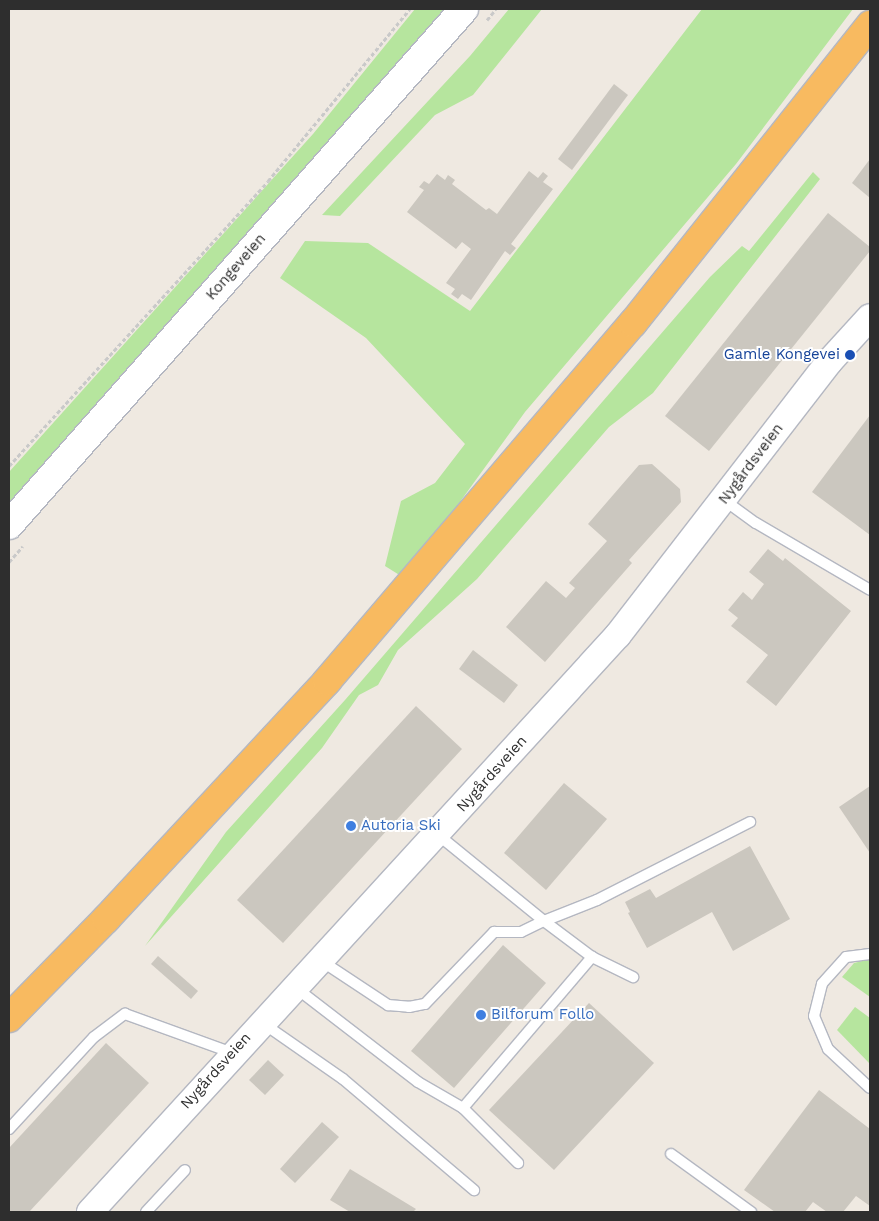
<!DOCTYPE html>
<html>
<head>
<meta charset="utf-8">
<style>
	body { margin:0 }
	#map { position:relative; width:879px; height:1221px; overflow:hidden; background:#efe9e1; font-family:"Work Sans",sans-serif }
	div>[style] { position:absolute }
	.green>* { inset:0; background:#b6e59e }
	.building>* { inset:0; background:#cbc7bf }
	.path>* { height:3px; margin-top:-1.5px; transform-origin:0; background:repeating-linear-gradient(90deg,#c9c9c9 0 4px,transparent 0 6.5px) }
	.roads { filter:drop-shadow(1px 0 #b4b7c1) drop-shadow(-1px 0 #b4b7c1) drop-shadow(0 1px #b4b7c1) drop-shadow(0 -1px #b4b7c1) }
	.service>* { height:10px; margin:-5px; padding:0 5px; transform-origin:5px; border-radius:5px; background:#fff }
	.tertiary>* { height:26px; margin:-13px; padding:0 13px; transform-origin:13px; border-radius:13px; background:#fff }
	.secondary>* { height:28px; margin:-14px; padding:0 14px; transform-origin:14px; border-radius:14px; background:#fff }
	.trunk>* { height:28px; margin:-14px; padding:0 14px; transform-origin:14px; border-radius:14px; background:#f8ba60 }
	.dots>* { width:14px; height:14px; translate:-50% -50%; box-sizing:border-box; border:2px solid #fff; border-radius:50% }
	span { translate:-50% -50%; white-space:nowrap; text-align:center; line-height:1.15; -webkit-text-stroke:4px #fff; paint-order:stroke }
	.street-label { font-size:15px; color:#2e2e2e }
	.transit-label { font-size:15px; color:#164399 }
	.right { translate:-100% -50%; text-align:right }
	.shop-label { font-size:15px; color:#366cbe }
	.left { translate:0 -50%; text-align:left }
	.frame { position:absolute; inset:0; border:10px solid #2e2e2e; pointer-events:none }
</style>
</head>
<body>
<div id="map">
	<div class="green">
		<i style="clip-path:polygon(415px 9px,447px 9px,9px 510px,9px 472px,313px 134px)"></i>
		<i style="clip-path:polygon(509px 9px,542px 9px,473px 95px,435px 115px,340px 216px,322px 215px,470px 56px)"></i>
		<i style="clip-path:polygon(702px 9px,853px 9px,736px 164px,525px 412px,441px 528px,401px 576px,385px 566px,401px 501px,435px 483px,465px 444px,366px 338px,280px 278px,305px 241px,368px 243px,470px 311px)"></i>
		<i style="clip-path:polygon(813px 172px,820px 179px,653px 393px,609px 427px,477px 579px,398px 650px,378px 685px,359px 695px,322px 748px,145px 946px,226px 832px,345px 700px,710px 277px,742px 246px,749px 251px)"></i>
		<i style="clip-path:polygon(870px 959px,870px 997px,842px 977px,854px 963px)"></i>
		<i style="clip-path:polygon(855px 1007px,870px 1018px,870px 1064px,837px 1030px)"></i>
	</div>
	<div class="building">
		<i style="clip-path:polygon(614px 84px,628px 95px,572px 170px,558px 159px)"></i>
		<i style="clip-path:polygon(870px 159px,870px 198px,852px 183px)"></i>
		<i style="clip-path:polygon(529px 171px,538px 178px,543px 172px,548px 176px,543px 182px,553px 189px,511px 244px,516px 248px,510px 255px,505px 251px,471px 300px,462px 294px,458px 299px,451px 294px,455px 289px,446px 283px,471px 249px,462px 242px,456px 249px,407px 212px,424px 190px,419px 187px,424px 181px,429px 184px,437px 174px,445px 180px,448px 175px,455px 180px,452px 184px,486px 210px,489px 208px,497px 214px)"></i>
		<i style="clip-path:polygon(828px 213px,870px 247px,870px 251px,709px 451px,665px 416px)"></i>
		<i style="clip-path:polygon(870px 415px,870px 535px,812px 492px)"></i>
		<i style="clip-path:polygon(652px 464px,680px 489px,681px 502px,629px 560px,632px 563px,545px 662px,506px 627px,546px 581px,566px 598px,575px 588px,569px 583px,607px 541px,588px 524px,639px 465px)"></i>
		<i style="clip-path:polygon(768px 549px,783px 561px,785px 558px,851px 611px,776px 706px,746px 682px,768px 655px,731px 626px,738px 618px,728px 610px,743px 592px,752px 600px,764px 584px,749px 572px)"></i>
		<i style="clip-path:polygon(473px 650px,518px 685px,504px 703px,459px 669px)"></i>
		<i style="clip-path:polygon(416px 706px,462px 749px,283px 943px,237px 900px)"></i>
		<i style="clip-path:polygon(564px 783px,607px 819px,546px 890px,504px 853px)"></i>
		<i style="clip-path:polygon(870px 786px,870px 853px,839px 807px)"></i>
		<i style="clip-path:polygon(750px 846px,790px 919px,733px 951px,712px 912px,647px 948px,628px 913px,630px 912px,625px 902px,650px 889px,656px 898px)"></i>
		<i style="clip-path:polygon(503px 945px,546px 983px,454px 1088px,411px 1051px)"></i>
		<i style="clip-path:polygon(158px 956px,198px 991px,191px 999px,151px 964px)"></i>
		<i style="clip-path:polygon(589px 1003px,654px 1063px,554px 1170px,489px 1110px)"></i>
		<i style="clip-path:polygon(106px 1043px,149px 1083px,29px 1212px,9px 1212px,9px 1148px)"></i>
		<i style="clip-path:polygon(268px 1060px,284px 1075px,265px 1095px,249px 1080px)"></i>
		<i style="clip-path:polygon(819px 1090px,870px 1129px,870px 1206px,856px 1196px,843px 1212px,827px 1212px,813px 1202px,805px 1212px,775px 1212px,744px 1190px)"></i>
		<i style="clip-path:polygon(322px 1122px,339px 1137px,295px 1183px,280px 1169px)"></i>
		<i style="clip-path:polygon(350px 1169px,416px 1209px,413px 1212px,350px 1212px,330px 1200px)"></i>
	</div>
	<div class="path">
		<i style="left:487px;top:20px;width:14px;rotate:-51deg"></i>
		<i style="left:9px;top:466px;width:385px;rotate:-47.7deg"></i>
		<i style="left:268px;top:181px;width:223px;rotate:-50.5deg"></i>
		<i style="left:9px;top:562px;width:21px;rotate:-49deg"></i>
	</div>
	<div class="roads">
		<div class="service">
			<i style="left:724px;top:500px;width:39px;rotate:36deg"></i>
			<i style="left:756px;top:523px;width:132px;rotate:30.4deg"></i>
			<i style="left:437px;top:834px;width:138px;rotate:39.1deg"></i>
			<i style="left:544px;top:921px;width:57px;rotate:-21.6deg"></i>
			<i style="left:597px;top:900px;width:172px;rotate:-27deg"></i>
			<i style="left:870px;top:954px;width:24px;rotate:173deg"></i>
			<i style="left:846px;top:957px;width:36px;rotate:132deg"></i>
			<i style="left:822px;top:984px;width:33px;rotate:104deg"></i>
			<i style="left:814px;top:1016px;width:36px;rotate:67deg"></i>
			<i style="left:828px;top:1049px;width:57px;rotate:42.9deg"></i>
			<i style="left:320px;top:960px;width:82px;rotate:33.5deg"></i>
			<i style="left:388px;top:1005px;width:21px;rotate:5deg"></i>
			<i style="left:409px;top:1007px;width:16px;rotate:-11deg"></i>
			<i style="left:425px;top:1004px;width:100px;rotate:-46.2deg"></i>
			<i style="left:494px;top:932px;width:27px"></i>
			<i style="left:521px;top:932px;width:25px;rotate:-26deg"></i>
			<i style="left:544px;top:921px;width:60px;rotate:36.9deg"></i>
			<i style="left:592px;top:957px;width:46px;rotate:26deg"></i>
			<i style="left:296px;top:988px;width:154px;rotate:37.6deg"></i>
			<i style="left:418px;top:1082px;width:52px;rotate:30deg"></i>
			<i style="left:463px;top:1108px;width:78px;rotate:45deg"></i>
			<i style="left:264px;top:1024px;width:96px;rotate:34.8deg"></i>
			<i style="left:343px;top:1079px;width:172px;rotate:40.3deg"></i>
			<i style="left:463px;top:1108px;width:199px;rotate:-49.5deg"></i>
			<i style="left:9px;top:1129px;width:125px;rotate:-47.3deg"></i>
			<i style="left:94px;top:1037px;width:39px;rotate:-37deg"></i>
			<i style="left:125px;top:1014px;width:115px;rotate:19.9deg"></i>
			<i style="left:671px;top:1154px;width:99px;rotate:35.9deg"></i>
			<i style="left:146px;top:1212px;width:57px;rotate:-47.1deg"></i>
		</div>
		<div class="tertiary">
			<i style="left:90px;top:1212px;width:782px;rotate:-47.54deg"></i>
			<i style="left:618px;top:635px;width:346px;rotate:-52.3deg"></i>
			<i style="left:830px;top:361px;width:59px;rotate:-47.7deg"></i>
		</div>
		<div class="secondary">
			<i style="left:9px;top:525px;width:688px;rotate:-48.59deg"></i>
		</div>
		<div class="trunk">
			<i style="left:9px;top:1018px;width:139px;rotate:-45.6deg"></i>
			<i style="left:106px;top:919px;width:325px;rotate:-47.1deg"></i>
			<i style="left:327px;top:681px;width:471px;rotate:-49.5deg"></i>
			<i style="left:633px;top:323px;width:381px;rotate:-51.5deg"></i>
		</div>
	</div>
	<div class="dots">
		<i style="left:850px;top:355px;background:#1a4fb4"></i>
		<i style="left:351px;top:826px;background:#3f7fe0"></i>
		<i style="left:481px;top:1015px;background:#3f7fe0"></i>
	</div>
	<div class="street-label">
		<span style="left:236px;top:267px;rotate:-49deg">Kongeveien</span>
		<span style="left:751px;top:464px;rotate:-53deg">Nygårdsveien</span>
		<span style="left:492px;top:774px;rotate:-48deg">Nygårdsveien</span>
		<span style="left:216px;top:1071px;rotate:-48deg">Nygårdsveien</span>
	</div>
	<div class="transit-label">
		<span class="right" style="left:840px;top:355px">Gamle Kongevei</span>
	</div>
	<div class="shop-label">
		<span class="left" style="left:361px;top:826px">Autoria Ski</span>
		<span class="left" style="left:491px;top:1015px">Bilforum Follo</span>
	</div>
	<div class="frame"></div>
</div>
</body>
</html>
